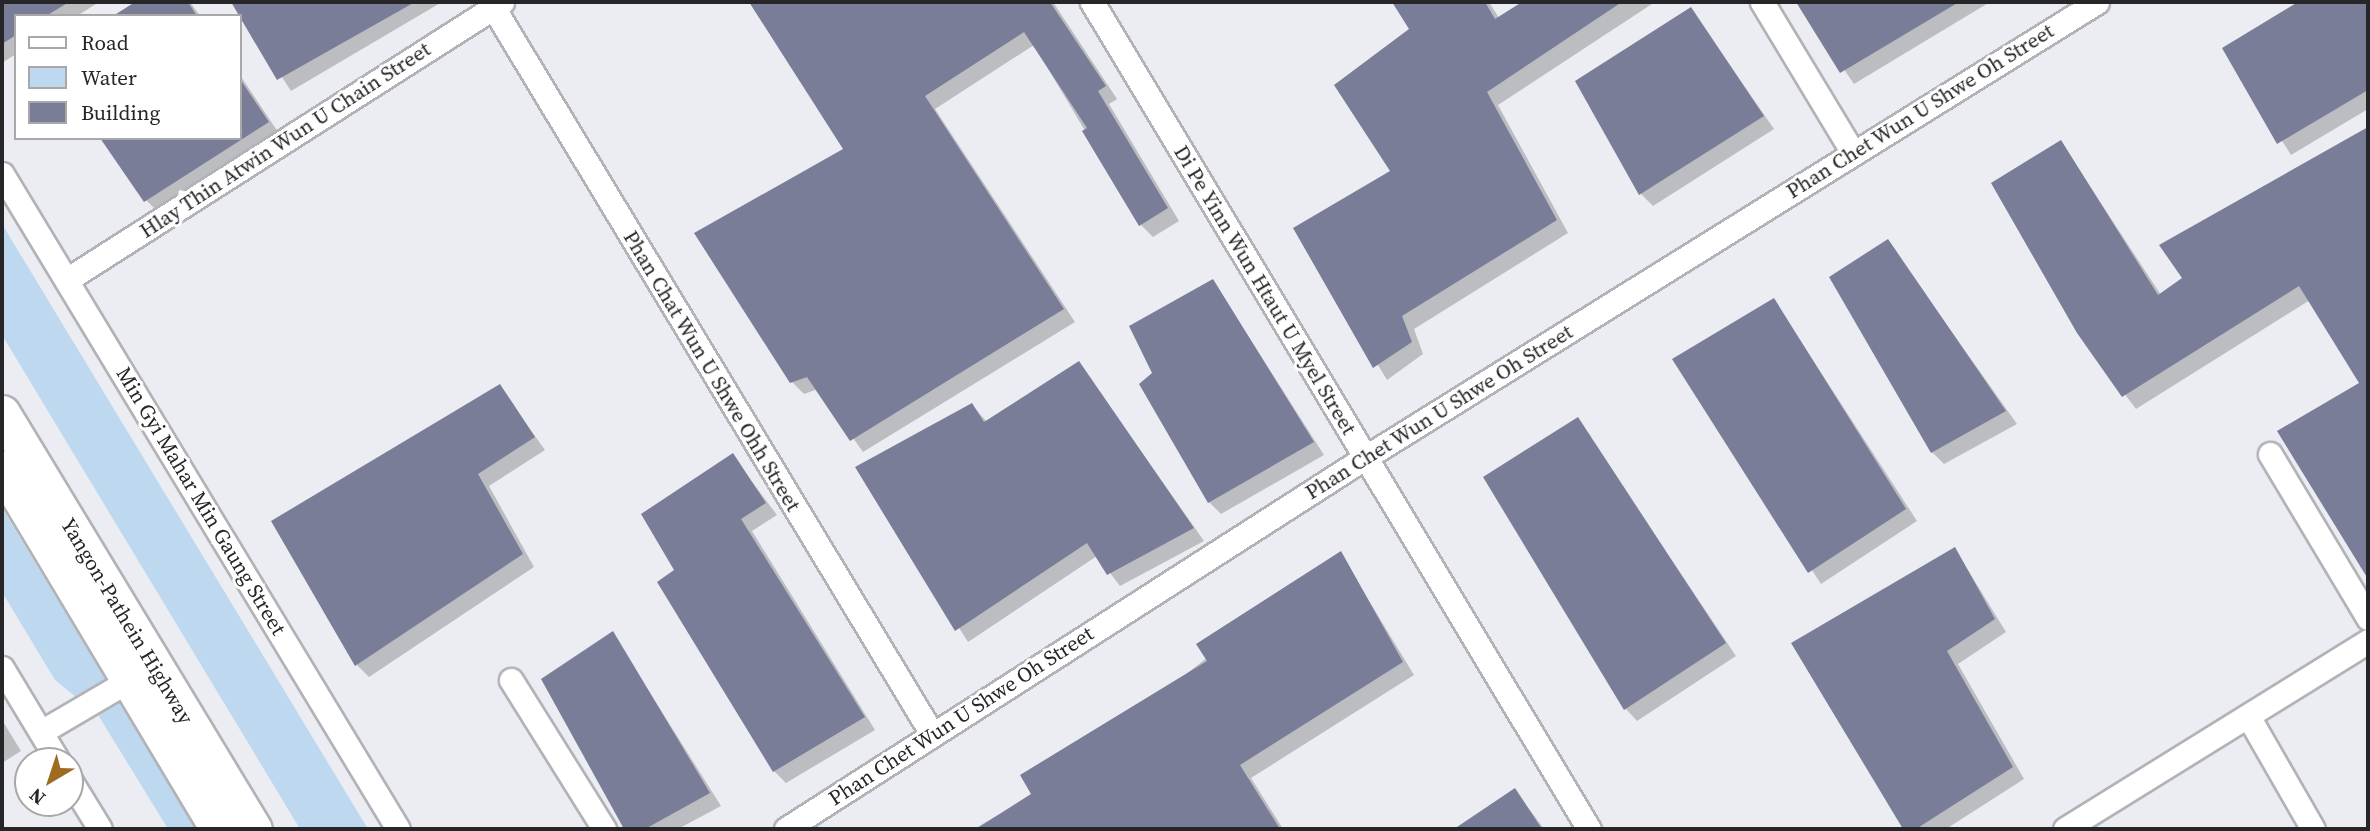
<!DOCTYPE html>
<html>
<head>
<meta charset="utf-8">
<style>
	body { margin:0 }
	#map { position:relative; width:2370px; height:831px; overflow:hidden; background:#ecedf2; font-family:"Source Serif 4",serif }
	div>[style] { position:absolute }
	.water>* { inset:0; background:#bed9ef }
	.shadow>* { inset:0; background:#0003 }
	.building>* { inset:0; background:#7a7d98 }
	.roads { filter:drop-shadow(2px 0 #b2b3b8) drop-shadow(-2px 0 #b2b3b8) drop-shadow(0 2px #b2b3b8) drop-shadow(0 -2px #b2b3b8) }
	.street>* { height:23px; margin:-11.5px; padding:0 11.5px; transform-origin:11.5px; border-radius:11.5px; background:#fff }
	.primary>* { height:35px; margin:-17.5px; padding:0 17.5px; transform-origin:17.5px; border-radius:17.5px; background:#fff }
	span { translate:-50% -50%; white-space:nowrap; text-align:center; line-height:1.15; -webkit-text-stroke:6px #fff; paint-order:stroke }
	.street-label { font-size:21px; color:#262628 }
	.frame { position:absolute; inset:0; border:4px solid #262628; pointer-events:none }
	.legend { position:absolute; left:14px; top:14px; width:228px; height:126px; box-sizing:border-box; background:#fff; border:2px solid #a8a8a9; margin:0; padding:9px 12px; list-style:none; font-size:21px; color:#262628 }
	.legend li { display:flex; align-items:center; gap:14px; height:35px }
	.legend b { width:35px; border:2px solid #a8a8a9 }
	.north { position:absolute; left:14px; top:747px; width:70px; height:70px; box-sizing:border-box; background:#fff; border:2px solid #a8a8a9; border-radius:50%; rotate:219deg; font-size:19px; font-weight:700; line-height:28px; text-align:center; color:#262628 }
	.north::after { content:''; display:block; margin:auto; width:24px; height:32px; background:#9e6b21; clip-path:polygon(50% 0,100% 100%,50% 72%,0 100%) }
</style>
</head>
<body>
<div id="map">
	<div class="water">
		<i style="clip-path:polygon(2px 224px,368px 829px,300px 829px,2px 335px)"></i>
		<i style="clip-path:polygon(2px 508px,196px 829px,168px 829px,98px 715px,55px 680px,2px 592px)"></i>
	</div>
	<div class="shadow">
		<i style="clip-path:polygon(2px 2px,99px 2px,77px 16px,16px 16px,16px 54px,2px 63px)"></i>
		<i style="clip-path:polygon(138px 2px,190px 2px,200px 16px,116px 16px)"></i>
		<i style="clip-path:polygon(233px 2px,442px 2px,291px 91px)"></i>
		<i style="clip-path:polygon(751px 2px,1053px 2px,1117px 99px,1109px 104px,1179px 221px,1153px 237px,1141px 225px,1034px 45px,935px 109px,1075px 322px,863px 452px,818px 389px,804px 394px,792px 382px,845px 149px)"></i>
		<i style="clip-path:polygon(1394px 2px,1489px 2px,1499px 18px,1525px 2px,1655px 2px,1498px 105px,1568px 233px,1414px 329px,1423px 354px,1387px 380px,1296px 229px,1392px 172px,1411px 29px)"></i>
		<i style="clip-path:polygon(1798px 2px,1990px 2px,1854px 84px)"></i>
		<i style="clip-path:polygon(2301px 2px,2368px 2px,2368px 109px,2291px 155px,2224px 49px)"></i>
		<i style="clip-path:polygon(1691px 9px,1774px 129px,1653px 206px,1641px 194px)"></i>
		<i style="clip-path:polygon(240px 75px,280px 135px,158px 212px,146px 200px,240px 138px)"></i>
		<i style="clip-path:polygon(2368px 129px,2368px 573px,2362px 384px,2310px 300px,2136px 409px,2078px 332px,2061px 142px,2161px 295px,2185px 278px,2231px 211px)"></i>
		<i style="clip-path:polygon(1888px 242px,2017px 424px,1944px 464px,1932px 452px)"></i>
		<i style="clip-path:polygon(1213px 281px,1324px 455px,1221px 514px,1209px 502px)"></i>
		<i style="clip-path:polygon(1774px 300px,1917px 521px,1821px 584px,1675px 360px)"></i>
		<i style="clip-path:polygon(1079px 363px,1204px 541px,1120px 586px,1097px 556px,968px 642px,858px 467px,972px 405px,987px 422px)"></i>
		<i style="clip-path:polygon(499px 386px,545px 450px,489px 486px,534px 567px,369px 677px,357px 665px)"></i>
		<i style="clip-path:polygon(1577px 419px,1736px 656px,1637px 721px,1626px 709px)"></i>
		<i style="clip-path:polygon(732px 455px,777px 515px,752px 531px,875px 730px,786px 783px,774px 771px,677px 571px)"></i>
		<i style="clip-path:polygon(1955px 549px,2006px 632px,1958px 664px,2024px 779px,1946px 829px,1905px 829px,1794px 643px)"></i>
		<i style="clip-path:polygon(1340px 553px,1414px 675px,1251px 778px,1283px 829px,974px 829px,1034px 794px)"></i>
		<i style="clip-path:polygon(613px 634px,721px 806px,678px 829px,626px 829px,544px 679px)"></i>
		<i style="clip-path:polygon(2px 720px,21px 751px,2px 763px)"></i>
		<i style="clip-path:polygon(1515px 790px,1544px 829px,1457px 829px)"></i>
	</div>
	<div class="building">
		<i style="clip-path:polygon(2px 2px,69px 2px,46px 16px,16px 16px,16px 35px,2px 44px)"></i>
		<i style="clip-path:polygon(135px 2px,188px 2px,197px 16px,113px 16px)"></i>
		<i style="clip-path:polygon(231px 2px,415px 2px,277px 80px)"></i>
		<i style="clip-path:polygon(749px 2px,1050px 2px,1106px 86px,1098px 91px,1168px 208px,1139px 226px,1082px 131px,1087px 128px,1024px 32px,925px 96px,1064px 309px,850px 441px,807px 377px,790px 383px,694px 233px,843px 149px)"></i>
		<i style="clip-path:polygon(1392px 2px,1485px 2px,1495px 19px,1522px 2px,1622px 2px,1487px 92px,1557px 220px,1402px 316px,1412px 342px,1373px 368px,1293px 228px,1390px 171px,1334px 85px,1409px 29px)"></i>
		<i style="clip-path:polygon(1796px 2px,1959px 2px,1840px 73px)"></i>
		<i style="clip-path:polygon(2298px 2px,2368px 2px,2368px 90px,2277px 144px,2222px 48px)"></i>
		<i style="clip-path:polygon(1691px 7px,1764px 116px,1639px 195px,1575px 81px)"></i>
		<i style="clip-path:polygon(240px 79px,269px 122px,144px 202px,100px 138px,240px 138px)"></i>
		<i style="clip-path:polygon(2368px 127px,2368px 579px,2277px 431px,2359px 383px,2299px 286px,2122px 397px,2077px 333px,1991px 183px,2061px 140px,2158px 295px,2182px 278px,2159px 245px)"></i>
		<i style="clip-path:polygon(1888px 239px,2006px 411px,1931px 453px,1829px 277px)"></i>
		<i style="clip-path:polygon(1213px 279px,1314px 442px,1208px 503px,1139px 384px,1152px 373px,1129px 326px)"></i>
		<i style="clip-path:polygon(1774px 298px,1906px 509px,1808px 573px,1672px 359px)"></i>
		<i style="clip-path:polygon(1079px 361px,1194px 528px,1107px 575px,1087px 543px,955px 631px,855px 467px,972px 403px,984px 422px)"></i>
		<i style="clip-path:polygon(500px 384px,535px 437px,478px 474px,523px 554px,355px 666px,271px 521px)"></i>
		<i style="clip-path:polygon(1578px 417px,1726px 643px,1624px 710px,1483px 477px)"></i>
		<i style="clip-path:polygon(733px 453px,766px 503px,741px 519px,865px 717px,773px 772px,657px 582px,674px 570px,641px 514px)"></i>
		<i style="clip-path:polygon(1955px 547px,1995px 619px,1947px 651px,2013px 767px,1916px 829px,1903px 829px,1791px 643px)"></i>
		<i style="clip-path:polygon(1341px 551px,1403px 662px,1240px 765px,1280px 829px,976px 829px,1031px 794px,1020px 775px,1207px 661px,1196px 644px)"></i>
		<i style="clip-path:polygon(613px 631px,710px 793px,645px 829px,624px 829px,541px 679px)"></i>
		<i style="clip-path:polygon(1515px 788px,1542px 829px,1454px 829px)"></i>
	</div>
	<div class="roads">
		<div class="street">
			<i style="left:1092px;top:2px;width:965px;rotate:59deg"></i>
			<i style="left:1762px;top:2px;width:176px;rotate:58.9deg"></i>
			<i style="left:493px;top:7px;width:849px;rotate:58.87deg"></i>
			<i style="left:2px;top:174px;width:765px;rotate:58.84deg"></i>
			<i style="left:68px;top:279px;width:515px;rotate:-32.55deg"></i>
			<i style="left:2270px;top:454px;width:191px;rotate:59.1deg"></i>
			<i style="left:2px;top:668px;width:109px;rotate:58.9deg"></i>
			<i style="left:511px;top:680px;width:176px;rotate:58deg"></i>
			<i style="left:2248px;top:716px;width:130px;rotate:60.1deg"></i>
			<i style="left:41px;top:732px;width:101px;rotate:-30.4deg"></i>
			<i style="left:70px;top:780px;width:57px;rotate:58.5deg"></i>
			<i style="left:786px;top:829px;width:689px;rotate:-32.68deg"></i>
			<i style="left:1366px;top:457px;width:861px;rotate:-31.9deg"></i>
			<i style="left:2065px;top:829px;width:357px;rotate:-31.8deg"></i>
		</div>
		<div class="primary">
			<i style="left:2px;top:413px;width:486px;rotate:58.8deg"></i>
			<i style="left:2px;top:468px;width:421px;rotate:59.1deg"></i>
		</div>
	</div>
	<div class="street-label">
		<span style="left:1920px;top:111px;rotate:-32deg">Phan Chet Wun U Shwe Oh Street</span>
		<span style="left:285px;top:140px;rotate:-33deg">Hlay Thin Atwin Wun U Chain Street</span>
		<span style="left:1265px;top:290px;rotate:59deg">Di Pe Yinn Wun Htaut U Myel Street</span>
		<span style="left:712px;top:371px;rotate:59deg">Phan Chat Wun U Shwe Ohh Street</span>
		<span style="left:1439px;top:412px;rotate:-32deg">Phan Chet Wun U Shwe Oh Street</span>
		<span style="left:201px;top:501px;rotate:59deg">Min Gyi Mahar Min Gaung Street</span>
		<span style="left:127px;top:621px;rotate:59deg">Yangon-Pathein Highway</span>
		<span style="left:961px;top:716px;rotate:-33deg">Phan Chet Wun U Shwe Oh Street</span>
	</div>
	<div class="frame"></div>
	<ul class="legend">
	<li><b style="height:9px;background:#fff"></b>Road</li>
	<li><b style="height:19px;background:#bed9ef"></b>Water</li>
	<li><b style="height:19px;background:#7a7d98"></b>Building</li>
	</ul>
	<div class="north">N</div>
</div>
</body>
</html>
